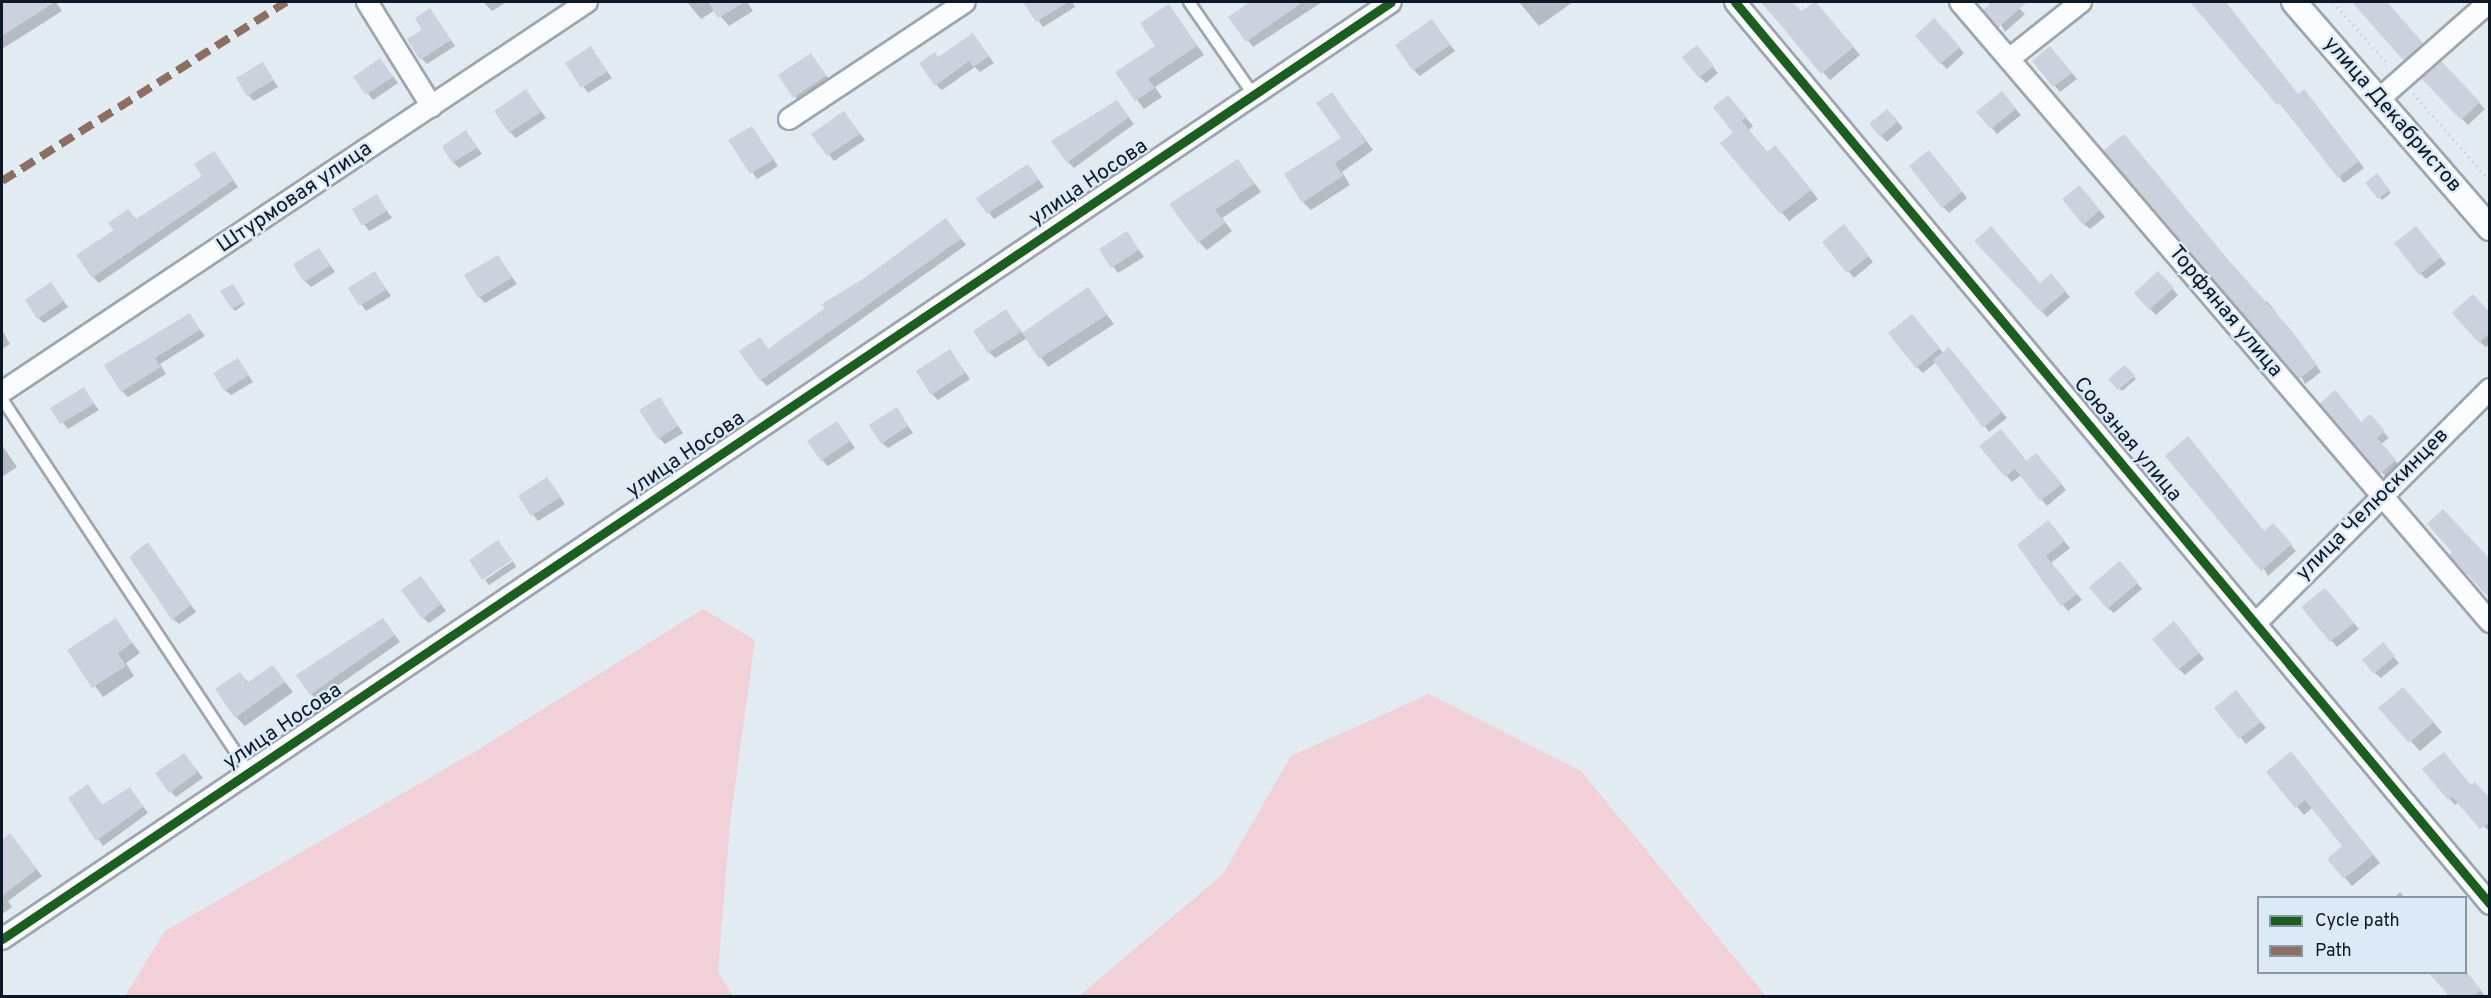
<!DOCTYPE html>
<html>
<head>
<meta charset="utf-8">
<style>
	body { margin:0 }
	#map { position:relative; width:2491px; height:998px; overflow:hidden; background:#e2eaf2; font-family:Overpass,sans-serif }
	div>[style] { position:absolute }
	.green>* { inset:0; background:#f1d0d7 }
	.shadow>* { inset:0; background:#0003 }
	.building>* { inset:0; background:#cbd1dd }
	.path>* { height:3px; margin-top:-1.5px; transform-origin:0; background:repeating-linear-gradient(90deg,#ced0d3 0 1.5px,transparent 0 6px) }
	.roads { filter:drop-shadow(2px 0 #9da6af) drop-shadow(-2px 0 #9da6af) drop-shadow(0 2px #9da6af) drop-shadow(0 -2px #9da6af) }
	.service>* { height:10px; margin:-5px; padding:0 5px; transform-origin:5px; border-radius:5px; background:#fbfcfd }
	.minor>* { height:20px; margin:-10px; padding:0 10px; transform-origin:10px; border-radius:10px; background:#fbfcfd }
	.tertiary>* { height:24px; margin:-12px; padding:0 12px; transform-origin:12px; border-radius:12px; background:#fbfcfd }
	.quiet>* { height:8px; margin-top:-4px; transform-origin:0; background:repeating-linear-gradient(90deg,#8d6e63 0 15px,transparent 0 23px) }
	.cycleway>* { height:9px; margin:-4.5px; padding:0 4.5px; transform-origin:4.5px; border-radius:4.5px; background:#1b5e20 }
	span { translate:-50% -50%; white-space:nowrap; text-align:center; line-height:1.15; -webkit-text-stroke:4.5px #dceaf8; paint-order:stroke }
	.street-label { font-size:21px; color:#0d1926 }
	.frame { position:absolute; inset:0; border:3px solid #0d1926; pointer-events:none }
	.legend { position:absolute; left:2257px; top:896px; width:210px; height:78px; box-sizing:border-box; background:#dceaf8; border:2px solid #8996a4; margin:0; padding:8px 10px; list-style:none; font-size:18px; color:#0d1926 }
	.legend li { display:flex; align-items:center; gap:12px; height:30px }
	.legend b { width:30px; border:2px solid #8996a4 }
</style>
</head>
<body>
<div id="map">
	<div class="green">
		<i style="clip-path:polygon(703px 609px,755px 640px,730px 823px,718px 972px,733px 996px,125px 996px,165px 931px,481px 748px)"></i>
		<i style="clip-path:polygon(1429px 694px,1581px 771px,1766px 996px,1079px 996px,1223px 874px,1291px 756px)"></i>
	</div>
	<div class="shadow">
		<i style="clip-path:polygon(2px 2px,56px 2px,62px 11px,2px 49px)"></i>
		<i style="clip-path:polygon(483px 2px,504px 2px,505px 3px,492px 11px)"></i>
		<i style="clip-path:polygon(687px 2px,747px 2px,753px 11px,729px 26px,715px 10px,701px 19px)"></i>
		<i style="clip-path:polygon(1025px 2px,1072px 2px,1075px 7px,1043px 27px)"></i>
		<i style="clip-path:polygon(1250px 2px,1322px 2px,1253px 47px,1230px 17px)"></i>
		<i style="clip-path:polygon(1519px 2px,1573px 2px,1539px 26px)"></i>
		<i style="clip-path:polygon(1761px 2px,1791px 2px,1801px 13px,1815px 2px,1860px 55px,1830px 80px)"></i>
		<i style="clip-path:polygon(1989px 2px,2013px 2px,2025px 14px,2005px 32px)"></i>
		<i style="clip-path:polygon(2198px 2px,2224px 2px,2298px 95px,2310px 97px,2364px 168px,2344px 183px,2339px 177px)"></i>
		<i style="clip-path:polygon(2356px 2px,2385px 2px,2430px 52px,2413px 67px)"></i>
		<i style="clip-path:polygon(1169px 6px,1204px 55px,1155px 87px,1162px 97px,1144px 109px,1117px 73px,1157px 46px)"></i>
		<i style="clip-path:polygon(430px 10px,455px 46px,427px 64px,422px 59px)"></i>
		<i style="clip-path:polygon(1432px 21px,1455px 51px,1420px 76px,1414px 70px)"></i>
		<i style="clip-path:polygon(1940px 26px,1964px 53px,1947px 69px,1941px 63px)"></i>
		<i style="clip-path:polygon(973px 35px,994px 63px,980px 72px,975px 67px,942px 90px,936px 85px,939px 59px)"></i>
		<i style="clip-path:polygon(590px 48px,612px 78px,588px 93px,567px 63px)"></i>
		<i style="clip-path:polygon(1702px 53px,1718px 73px,1706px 83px,1700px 77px)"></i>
		<i style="clip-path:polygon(2056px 54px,2077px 79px,2060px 92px,2034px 61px)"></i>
		<i style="clip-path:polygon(811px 55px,831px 82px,800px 103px,780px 76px)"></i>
		<i style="clip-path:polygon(380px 60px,398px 83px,373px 100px,355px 77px)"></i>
		<i style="clip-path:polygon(2441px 63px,2485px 109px,2468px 125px,2423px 78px)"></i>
		<i style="clip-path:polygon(262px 64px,278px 87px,254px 101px,248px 95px)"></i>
		<i style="clip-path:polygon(526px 91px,546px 118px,516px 138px,510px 132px)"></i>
		<i style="clip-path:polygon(1332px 94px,1373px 150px,1342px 172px,1350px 185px,1311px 210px,1303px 202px,1343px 139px)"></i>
		<i style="clip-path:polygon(1728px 97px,1753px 126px,1749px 130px,1768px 153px,1783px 155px,1818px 199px,1789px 221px,1722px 144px,1736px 133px)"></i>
		<i style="clip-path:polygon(2007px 99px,2021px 115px,1997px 134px,1992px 128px)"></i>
		<i style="clip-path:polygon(1117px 102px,1134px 124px,1074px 168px,1068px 162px)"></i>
		<i style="clip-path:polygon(844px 113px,865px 140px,834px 161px,813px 134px)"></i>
		<i style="clip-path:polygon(1893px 116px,1903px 128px,1887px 142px,1881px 136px)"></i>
		<i style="clip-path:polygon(752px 128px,778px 166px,757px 179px,731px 141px)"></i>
		<i style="clip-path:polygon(466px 132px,482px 154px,459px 168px,453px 162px)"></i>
		<i style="clip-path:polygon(214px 153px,238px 187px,99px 283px,93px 277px,128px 211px,137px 220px,204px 177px)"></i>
		<i style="clip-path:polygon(1935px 158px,1967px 198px,1949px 213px,1943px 207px)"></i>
		<i style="clip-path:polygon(1238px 161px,1261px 192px,1222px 218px,1232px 231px,1207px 250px,1199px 242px)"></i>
		<i style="clip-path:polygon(1027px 165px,1044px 187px,994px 219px,978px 198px)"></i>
		<i style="clip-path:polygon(2379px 178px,2391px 193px,2382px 200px,2367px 183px)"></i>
		<i style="clip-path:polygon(2085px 192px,2105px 217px,2090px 229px,2084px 224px)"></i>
		<i style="clip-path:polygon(376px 196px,392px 218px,369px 231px,354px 210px)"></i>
		<i style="clip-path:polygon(946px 220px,966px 245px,767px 386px,761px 380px,760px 338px,769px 350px)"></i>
		<i style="clip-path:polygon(1849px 232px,1873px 262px,1854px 278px,1824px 242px)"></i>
		<i style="clip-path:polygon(1127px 233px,1144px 257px,1118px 273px,1101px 250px)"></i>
		<i style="clip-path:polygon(2421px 234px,2446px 264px,2426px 279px,2421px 274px)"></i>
		<i style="clip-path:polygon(1976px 241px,2041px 284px,2056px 281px,2070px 297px,2047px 317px)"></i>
		<i style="clip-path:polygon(319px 249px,335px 272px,311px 287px,305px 281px)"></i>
		<i style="clip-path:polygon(498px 257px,517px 284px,485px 303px,479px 297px)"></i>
		<i style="clip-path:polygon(375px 273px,391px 296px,366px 311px,350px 288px)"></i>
		<i style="clip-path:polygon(2164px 279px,2178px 295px,2156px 315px,2150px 309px)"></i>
		<i style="clip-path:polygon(51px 284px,68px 307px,44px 323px,38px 318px)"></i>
		<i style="clip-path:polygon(235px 288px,245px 304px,235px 311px,233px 308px)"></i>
		<i style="clip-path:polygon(1088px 289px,1114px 324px,1048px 367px,1027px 338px,995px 358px,989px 352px,1006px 311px,1023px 334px)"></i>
		<i style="clip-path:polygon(2267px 301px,2321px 372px,2305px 384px,2265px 303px)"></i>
		<i style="clip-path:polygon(2490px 314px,2490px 344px,2486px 347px,2480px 342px)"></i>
		<i style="clip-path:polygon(189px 315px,205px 336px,160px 364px,166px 374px,128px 397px,122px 391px)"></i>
		<i style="clip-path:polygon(1918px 322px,1943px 353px,1954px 355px,2007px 418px,1989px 432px,1936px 362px,1923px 373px,1917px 367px)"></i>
		<i style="clip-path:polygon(2px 330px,10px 344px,2px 349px)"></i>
		<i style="clip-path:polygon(950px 351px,970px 379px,938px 400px,932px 394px)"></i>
		<i style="clip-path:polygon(238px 360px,253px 382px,231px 395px,225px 390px)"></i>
		<i style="clip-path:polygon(2125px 367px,2136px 379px,2122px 391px,2110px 379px)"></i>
		<i style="clip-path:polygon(83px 389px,99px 410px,68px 429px,52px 408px)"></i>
		<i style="clip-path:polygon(659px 398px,683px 433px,665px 444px,659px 438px)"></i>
		<i style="clip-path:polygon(2321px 404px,2362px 424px,2375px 422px,2389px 438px,2381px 444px,2400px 466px,2387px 478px)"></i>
		<i style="clip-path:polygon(896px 409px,913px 433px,888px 448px,882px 443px)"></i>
		<i style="clip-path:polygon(842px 429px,855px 448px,828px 466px,822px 460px)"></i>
		<i style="clip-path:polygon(2007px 437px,2027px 462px,2042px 461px,2066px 490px,2047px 506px,2021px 475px,2012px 482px,1982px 446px)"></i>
		<i style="clip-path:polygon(2194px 444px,2264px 533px,2278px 531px,2296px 551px,2268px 576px)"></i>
		<i style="clip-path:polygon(2px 445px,17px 467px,2px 477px)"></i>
		<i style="clip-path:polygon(547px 479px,565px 504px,538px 521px,520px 497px)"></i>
		<i style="clip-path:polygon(2048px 522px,2070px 548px,2051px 563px,2082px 600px,2068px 611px,2041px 579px)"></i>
		<i style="clip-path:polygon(148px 544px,196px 612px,179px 624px,173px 619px)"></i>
		<i style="clip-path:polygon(513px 561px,516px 567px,489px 585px,485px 580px)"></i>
		<i style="clip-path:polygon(2125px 569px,2142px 589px,2114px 613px,2108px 608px)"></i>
		<i style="clip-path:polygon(426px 584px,446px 611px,429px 623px,423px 618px)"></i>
		<i style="clip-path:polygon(2325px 590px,2359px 629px,2337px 647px,2303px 607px)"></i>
		<i style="clip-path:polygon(383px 619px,400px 642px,317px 700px,311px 694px)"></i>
		<i style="clip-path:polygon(115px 620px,140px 653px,126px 663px,134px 676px,103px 697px,69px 650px)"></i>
		<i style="clip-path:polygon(2180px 629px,2204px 659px,2185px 675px,2179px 669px)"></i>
		<i style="clip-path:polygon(2388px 650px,2399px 663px,2381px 678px,2375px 673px)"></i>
		<i style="clip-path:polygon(273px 667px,293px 692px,245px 726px,236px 717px,240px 674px,249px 683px)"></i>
		<i style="clip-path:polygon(2241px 698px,2266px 728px,2246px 744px,2216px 708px)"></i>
		<i style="clip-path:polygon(2412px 698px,2442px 732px,2420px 751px,2380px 708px)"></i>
		<i style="clip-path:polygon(184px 754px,203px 778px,176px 797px,171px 792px)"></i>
		<i style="clip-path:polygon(2298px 761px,2380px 863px,2352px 886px,2345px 878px,2345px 846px,2313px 807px,2304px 815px,2268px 772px)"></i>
		<i style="clip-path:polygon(2425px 769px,2472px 787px,2490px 799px,2490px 832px,2458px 802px,2455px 805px)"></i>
		<i style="clip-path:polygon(88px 786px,103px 806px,130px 789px,148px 813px,103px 846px,70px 798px)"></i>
		<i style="clip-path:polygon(10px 835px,42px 876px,8px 901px,12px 907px,2px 914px,5px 875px,2px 842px)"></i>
		<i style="clip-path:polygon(2400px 892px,2405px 898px,2394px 898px)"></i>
		<i style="clip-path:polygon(2466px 972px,2485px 996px,2450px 996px,2434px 977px)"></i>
	</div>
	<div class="building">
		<i style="clip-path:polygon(2px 2px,55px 2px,2px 36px)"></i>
		<i style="clip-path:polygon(708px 2px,745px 2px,718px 18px)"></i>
		<i style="clip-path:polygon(1023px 2px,1069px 2px,1036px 22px)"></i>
		<i style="clip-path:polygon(1250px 2px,1303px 2px,1246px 42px,1228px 17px)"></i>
		<i style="clip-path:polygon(1762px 2px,1792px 2px,1801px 11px,1816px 2px,1854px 47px,1821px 74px)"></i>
		<i style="clip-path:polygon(1993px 2px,2027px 2px,1998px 28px,1983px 10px)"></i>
		<i style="clip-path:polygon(2190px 2px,2226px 2px,2298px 94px,2304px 89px,2359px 161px,2338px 178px,2280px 103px,2277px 105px)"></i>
		<i style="clip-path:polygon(2352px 2px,2387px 2px,2424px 44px,2403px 60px)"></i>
		<i style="clip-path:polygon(1169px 4px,1197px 46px,1148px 79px,1155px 88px,1135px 101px,1115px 72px,1155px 46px,1140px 23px)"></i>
		<i style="clip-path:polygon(430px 8px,451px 40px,420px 60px,407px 39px,422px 30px,415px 18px)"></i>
		<i style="clip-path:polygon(1934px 18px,1960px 47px,1940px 64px,1915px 36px)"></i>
		<i style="clip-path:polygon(1432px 19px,1450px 45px,1413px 71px,1395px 45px)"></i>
		<i style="clip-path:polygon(973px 33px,989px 56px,973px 67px,969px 61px,935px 86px,919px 63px,935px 52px,938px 57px)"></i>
		<i style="clip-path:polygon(1697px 45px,1714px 66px,1699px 78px,1682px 57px)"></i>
		<i style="clip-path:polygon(591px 46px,607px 72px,581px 88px,565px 63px)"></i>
		<i style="clip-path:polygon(2050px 46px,2072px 73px,2053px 87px,2032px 61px)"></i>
		<i style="clip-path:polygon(811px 53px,826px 76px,793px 98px,778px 75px)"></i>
		<i style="clip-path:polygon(380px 58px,393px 77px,366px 95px,353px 77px)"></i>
		<i style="clip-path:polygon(2441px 61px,2480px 102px,2461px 120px,2421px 78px)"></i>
		<i style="clip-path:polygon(263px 62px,274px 80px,247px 96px,236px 78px)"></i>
		<i style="clip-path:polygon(526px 89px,541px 112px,509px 133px,494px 111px)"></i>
		<i style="clip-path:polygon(2002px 91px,2016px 109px,1991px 129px,1976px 112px)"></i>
		<i style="clip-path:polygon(1332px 92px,1366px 142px,1335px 163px,1343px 176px,1302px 203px,1284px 174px,1341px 138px,1316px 103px)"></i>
		<i style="clip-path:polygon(1728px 95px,1746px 117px,1742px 121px,1767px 152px,1775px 145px,1811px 190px,1780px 214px,1720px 143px,1733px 133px,1713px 107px)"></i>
		<i style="clip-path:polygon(1117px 100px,1129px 117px,1067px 163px,1051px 141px)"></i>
		<i style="clip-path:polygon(1887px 109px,1898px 121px,1880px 137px,1869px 124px)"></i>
		<i style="clip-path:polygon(844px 111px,860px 134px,827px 156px,811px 134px)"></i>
		<i style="clip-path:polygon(752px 126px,773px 160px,750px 174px,728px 140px)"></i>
		<i style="clip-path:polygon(466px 130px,477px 148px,452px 163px,442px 146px)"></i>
		<i style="clip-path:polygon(2124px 134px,2231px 263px,2292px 331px,2317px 365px,2298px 380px,2103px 151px)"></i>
		<i style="clip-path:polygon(1929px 150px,1962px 192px,1942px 208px,1909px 166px)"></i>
		<i style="clip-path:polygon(214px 151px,234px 180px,92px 278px,76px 255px,114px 230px,108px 223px,128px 209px,136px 219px,202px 176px,194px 164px)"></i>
		<i style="clip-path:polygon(1238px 159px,1254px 184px,1215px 210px,1225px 223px,1198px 243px,1169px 204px)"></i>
		<i style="clip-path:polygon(1028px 164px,1039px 180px,987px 214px,976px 198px)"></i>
		<i style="clip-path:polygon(2377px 173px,2390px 190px,2378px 199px,2365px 183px)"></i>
		<i style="clip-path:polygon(2079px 185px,2100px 210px,2083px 225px,2062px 199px)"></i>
		<i style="clip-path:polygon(377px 194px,387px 211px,362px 226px,352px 209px)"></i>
		<i style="clip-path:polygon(946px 218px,961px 239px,760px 381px,739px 351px,760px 337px,768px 349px,825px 308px,822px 304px,863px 279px)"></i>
		<i style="clip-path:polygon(1844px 224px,1869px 256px,1847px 273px,1822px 242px)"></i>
		<i style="clip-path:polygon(1991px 226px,2040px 283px,2051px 273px,2066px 291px,2041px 312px,1974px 241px)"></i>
		<i style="clip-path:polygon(2416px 226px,2441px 257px,2419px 275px,2394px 243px)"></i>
		<i style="clip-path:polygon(1127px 231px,1139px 250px,1111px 268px,1099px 249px)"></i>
		<i style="clip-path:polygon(319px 248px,330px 266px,304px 282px,293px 264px)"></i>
		<i style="clip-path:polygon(498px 255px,512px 278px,478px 298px,464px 275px)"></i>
		<i style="clip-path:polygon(375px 271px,386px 290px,359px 306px,348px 288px)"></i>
		<i style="clip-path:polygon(2158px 271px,2174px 288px,2149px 310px,2134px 293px)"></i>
		<i style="clip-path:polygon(51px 282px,64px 301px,37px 319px,25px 300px)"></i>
		<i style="clip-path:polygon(233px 284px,244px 302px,232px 309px,220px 291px)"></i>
		<i style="clip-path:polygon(1088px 287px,1107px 315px,1039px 359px,1022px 333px)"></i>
		<i style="clip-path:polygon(2473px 294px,2490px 313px,2490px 333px,2479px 343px,2452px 313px)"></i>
		<i style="clip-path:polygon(1006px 309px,1021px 332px,988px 353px,973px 331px)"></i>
		<i style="clip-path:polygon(190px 313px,200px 330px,155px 358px,161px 367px,121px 392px,104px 365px)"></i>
		<i style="clip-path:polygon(1912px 314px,1940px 348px,1916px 368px,1888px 333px)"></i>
		<i style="clip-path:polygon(1949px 347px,2002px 412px,1983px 428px,1933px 360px)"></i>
		<i style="clip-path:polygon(950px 349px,965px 373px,931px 395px,916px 371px)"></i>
		<i style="clip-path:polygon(238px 358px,249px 375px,224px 391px,213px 373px)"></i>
		<i style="clip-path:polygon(2125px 365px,2135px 376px,2118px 390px,2108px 379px)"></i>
		<i style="clip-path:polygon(84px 387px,94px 404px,60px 424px,50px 408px)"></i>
		<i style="clip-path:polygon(2335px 390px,2361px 422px,2370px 414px,2385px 431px,2377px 438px,2396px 460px,2380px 474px,2319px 404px)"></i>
		<i style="clip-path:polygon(660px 397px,678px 426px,658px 439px,639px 410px)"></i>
		<i style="clip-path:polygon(897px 407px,908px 426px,881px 444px,869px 425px)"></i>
		<i style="clip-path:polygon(837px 421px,850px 441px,821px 461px,807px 441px)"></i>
		<i style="clip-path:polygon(2001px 429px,2026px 461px,2036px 453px,2062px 484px,2040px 501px,2015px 469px,2005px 477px,1979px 446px)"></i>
		<i style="clip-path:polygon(2188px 436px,2264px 531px,2273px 523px,2292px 544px,2261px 571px,2165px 456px)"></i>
		<i style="clip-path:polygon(547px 477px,561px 497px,531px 516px,518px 496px)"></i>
		<i style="clip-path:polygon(2443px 509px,2490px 559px,2490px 599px,2449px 555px,2452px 552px,2427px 524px)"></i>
		<i style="clip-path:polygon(2048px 520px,2065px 541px,2046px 556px,2077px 594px,2061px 606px,2017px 545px)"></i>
		<i style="clip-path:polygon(498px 540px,512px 560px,482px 580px,469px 560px)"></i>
		<i style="clip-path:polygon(148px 542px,191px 605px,172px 620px,129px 557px)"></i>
		<i style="clip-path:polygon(2120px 561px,2138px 583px,2107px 609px,2089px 587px)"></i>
		<i style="clip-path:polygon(421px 576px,441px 604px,422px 619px,401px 590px)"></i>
		<i style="clip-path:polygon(2325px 588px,2354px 623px,2330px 642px,2301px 607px)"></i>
		<i style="clip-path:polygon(116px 618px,132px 643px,118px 653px,126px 666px,92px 688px,67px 650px)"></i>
		<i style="clip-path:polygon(383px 618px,395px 635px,310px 695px,296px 675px)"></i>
		<i style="clip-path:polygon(2174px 621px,2199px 653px,2178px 670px,2152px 639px)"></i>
		<i style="clip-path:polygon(2383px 642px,2395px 656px,2374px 674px,2362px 660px)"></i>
		<i style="clip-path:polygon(273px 665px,285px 682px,235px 718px,215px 689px,240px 672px,247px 683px)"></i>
		<i style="clip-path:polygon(2403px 687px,2434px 722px,2409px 743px,2378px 708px)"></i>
		<i style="clip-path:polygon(2236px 690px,2261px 722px,2239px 739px,2214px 708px)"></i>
		<i style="clip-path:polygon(2291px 751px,2373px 855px,2344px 879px,2327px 859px,2342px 846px,2305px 800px,2295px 808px,2266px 772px)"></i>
		<i style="clip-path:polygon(2444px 752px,2471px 785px,2475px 782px,2490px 798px,2490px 822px,2480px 829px,2452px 797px,2448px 800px,2422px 769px)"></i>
		<i style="clip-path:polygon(184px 753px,198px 772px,169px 793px,155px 773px)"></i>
		<i style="clip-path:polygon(88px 784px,102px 805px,130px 787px,143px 807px,96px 841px,68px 798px)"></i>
		<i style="clip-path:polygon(10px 833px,37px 869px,2px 896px,2px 840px)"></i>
		<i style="clip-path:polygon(2428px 972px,2467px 972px,2481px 990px,2473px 996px,2449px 996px)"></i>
	</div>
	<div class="path">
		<i style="left:2333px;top:2px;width:84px;rotate:48.4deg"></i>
		<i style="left:2413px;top:93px;width:117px;rotate:48.8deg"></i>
	</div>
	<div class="roads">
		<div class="service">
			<i style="left:1189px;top:2px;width:112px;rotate:55.2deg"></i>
			<i style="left:2px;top:399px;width:447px;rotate:56.5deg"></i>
		</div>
		<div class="minor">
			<i style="left:367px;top:2px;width:123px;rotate:58.2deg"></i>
			<i style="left:1735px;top:2px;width:1176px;rotate:50.07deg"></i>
			<i style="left:1960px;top:2px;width:816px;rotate:49.47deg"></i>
			<i style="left:2009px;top:59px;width:92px;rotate:-38.4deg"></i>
			<i style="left:2378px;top:100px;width:148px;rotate:-41.4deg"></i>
			<i style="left:789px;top:119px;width:211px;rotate:-33.6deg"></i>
			<i style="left:2px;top:392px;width:703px;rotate:-33.69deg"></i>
			<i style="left:2257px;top:622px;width:330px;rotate:-45deg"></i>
			<i style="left:2px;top:939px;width:1675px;rotate:-34deg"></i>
		</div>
		<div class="tertiary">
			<i style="left:2294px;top:2px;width:299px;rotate:49.1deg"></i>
		</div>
	</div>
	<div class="quiet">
		<i style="left:2px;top:181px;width:336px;rotate:-32.2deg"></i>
	</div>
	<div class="cycleway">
		<i style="left:1735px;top:2px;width:1176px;rotate:50.07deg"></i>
		<i style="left:2px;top:939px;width:1675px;rotate:-34deg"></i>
	</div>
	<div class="street-label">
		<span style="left:2392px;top:115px;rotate:49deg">улица Декабристов</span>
		<span style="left:1089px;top:183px;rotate:-34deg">улица Носова</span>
		<span style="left:295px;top:198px;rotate:-34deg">Штурмовая улица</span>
		<span style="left:2225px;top:312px;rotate:50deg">Торфяная улица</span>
		<span style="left:2127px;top:440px;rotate:50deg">Союзная улица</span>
		<span style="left:686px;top:455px;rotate:-34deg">улица Носова</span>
		<span style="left:2373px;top:505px;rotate:-45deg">улица Челюскинцев</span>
		<span style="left:283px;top:727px;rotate:-34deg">улица Носова</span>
	</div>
	<div class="frame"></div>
	<ul class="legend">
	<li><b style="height:8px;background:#1b5e20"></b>Cycle path</li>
	<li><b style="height:8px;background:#8d6e63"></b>Path</li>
	</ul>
</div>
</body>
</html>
